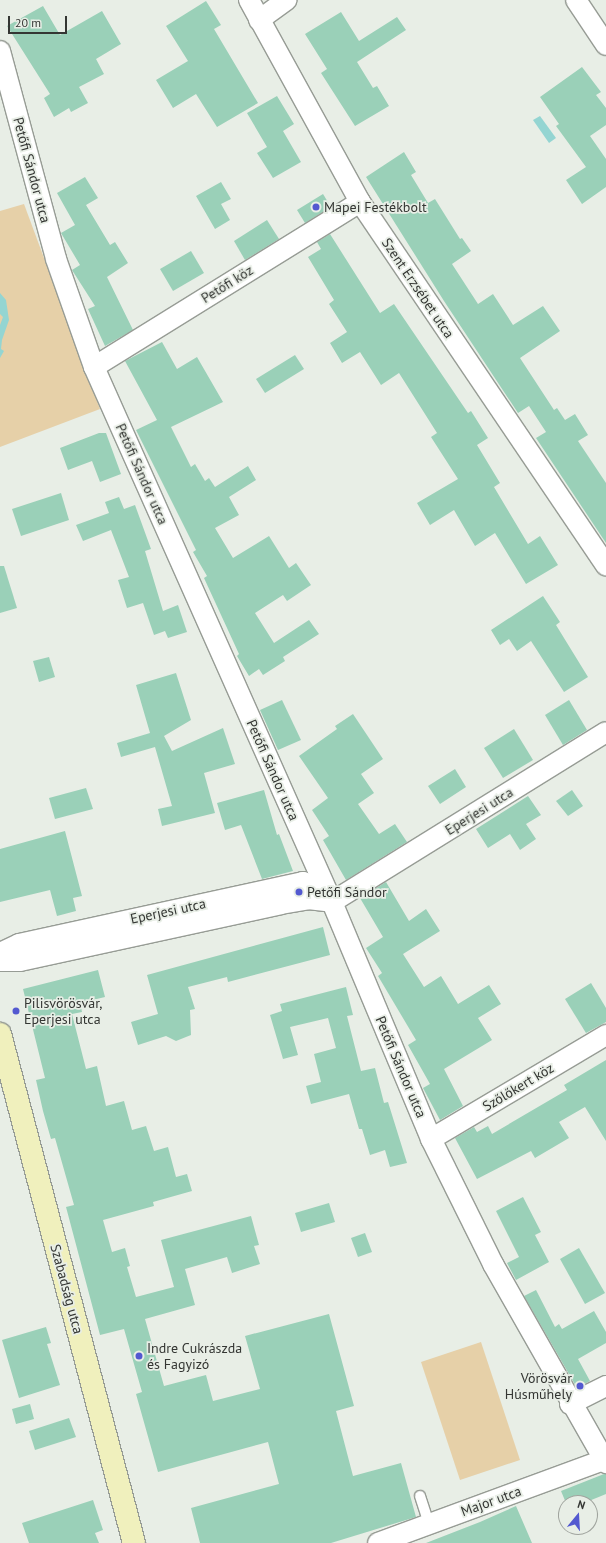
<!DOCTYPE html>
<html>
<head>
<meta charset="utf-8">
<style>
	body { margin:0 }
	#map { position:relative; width:606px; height:1543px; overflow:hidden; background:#e8eee6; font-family:"PT Sans",sans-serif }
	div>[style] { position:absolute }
	.green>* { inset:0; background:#e6d0a8 }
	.water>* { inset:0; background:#94d5d2 }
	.building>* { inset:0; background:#9ad0b8 }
	.roads { filter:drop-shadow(1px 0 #979c95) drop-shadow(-1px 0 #979c95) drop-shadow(0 1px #979c95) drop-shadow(0 -1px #979c95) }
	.lane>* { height:10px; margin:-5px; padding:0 5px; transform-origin:5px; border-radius:5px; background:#fff }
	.street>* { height:20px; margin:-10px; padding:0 10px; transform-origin:10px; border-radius:10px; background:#fff }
	.secondary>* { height:22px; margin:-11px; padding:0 11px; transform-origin:11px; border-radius:11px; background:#f0f0bd }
	.dots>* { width:11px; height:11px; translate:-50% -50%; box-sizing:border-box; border:2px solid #e8eee6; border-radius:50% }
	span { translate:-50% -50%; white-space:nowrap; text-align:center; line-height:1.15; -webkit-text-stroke:3.5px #e8eee6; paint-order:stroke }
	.street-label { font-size:14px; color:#343633 }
	.poi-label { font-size:14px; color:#343633 }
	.left { translate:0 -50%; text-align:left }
	.right { translate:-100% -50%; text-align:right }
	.north { position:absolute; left:558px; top:1495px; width:40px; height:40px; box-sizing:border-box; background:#e8eee6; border:1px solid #a0a49e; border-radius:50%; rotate:18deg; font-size:11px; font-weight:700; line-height:16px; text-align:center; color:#343633 }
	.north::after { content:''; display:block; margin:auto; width:14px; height:18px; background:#5359d0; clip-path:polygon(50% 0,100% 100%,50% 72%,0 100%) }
	.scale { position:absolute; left:8px; top:16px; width:59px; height:18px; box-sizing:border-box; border:2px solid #343633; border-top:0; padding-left:5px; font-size:12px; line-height:14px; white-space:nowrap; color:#343633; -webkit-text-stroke:3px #e8eee6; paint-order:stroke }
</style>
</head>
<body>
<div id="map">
	<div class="green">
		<i style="clip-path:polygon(24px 204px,100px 409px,0 447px,0 211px)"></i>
		<i style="clip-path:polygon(481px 1342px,520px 1460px,460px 1480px,421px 1362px)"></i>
	</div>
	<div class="water">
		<i style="clip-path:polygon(540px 116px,556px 138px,549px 143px,533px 120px)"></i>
		<i style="clip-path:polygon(0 293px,6px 300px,9px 320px,2px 340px,1px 349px,4px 351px,0 358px,0 325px,3px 317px,0 314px)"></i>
	</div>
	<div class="building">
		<i style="clip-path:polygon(206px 1px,221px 25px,214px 29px,258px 103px,217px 127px,196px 94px,173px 108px,156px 80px,188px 61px,166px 26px)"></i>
		<i style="clip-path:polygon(43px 6px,60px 35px,102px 11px,121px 44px,96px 59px,104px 74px,79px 87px,88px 103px,71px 112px,69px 108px,54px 117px,44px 98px,50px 94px,7px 26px)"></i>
		<i style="clip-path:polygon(341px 12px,359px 41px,397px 17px,406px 30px,357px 62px,373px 88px,377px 86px,389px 106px,355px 126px,321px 73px,327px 69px,305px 34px)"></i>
		<i style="clip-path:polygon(582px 67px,601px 92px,596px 95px,606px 108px,606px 125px,590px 136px,606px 159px,606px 187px,582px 204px,566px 180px,586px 167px,556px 126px,559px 124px,540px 97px)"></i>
		<i style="clip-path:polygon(277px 96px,294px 124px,283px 131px,301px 162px,273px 178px,257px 153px,267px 147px,247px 113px)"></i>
		<i style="clip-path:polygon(404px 152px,416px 172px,411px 175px,428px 203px,435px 199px,460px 239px,462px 238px,471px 251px,452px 264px,478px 304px,493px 294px,513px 325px,543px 306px,560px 331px,520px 358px,554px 410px,557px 408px,565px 420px,575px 414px,588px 435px,578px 441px,606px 483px,606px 543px,536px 438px,546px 432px,529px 406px,518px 413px,444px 301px,366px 177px)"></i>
		<i style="clip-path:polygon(85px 177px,98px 198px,86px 205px,110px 245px,115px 242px,128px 263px,107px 277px,133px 330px,105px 346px,88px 309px,95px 306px,72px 270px,80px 265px,61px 233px,75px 225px,57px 193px)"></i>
		<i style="clip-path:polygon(221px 182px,231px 199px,221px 204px,230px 220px,215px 229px,196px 196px)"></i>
		<i style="clip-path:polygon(323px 194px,331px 207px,305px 223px,297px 210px)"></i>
		<i style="clip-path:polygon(267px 220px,279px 239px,245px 260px,234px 241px)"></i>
		<i style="clip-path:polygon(330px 234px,380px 313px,394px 304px,468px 413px,471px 411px,488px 438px,477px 445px,500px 483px,494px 487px,528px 544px,540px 536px,558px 565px,526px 584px,495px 533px,475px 546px,454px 510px,430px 525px,417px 503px,458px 479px,431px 437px,437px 433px,399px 373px,381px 385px,360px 352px,342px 363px,330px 343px,347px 332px,329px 304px,334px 300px,308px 257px,321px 249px,317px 242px)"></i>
		<i style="clip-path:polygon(191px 251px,204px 273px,173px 291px,160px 269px)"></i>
		<i style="clip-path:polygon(162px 342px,177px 369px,197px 357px,223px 402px,171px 427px,191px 467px,195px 464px,205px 481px,209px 478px,215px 487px,248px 466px,256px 480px,229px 497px,239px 515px,215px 528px,233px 558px,269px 536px,289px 568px,296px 563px,311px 585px,287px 601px,283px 595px,255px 613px,274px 643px,309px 620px,319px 634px,283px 657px,285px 661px,263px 675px,259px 669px,249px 676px,237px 656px,239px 654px,204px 578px,207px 576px,193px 552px,196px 550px,136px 430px,157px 420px,125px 361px)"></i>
		<i style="clip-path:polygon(295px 355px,304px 369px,265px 393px,256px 379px)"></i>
		<i style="clip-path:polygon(99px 433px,106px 433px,121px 474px,100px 482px,92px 461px,68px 470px,60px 448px)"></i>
		<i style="clip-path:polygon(61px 493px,69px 520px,21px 536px,12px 509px)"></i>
		<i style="clip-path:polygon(119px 497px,124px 509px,135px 505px,151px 549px,145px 551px,163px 611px,178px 605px,187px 632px,168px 638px,165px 631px,154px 635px,143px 603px,127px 608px,118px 580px,129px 577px,111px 530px,83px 541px,76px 525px,109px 513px,105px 502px)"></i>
		<i style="clip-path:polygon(0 566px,4px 566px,17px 608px,0 613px)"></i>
		<i style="clip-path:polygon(543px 596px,560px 622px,556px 625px,588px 677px,564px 692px,531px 641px,517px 651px,509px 639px,500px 645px,491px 630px)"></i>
		<i style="clip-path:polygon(49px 657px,55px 677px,39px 682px,33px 661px)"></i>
		<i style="clip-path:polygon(176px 673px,191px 720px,164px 736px,172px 751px,223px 728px,235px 764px,204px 773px,215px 813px,162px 826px,158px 809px,172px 806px,155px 747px,121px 757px,117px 743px,150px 733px,136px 685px)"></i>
		<i style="clip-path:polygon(282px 700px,301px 740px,278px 750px,260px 710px)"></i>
		<i style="clip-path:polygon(569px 700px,587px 730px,563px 745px,545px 715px)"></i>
		<i style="clip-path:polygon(353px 714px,383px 759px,361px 774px,374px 793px,358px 804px,379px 834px,395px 824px,407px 842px,346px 880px,323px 840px,329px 836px,312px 810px,328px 798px,299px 756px,337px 729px,335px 726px)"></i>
		<i style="clip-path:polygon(514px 729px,533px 760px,503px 778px,484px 748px)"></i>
		<i style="clip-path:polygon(455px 769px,466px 787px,440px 804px,428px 786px)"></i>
		<i style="clip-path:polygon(86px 788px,93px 809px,55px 819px,49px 798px)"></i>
		<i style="clip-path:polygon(264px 790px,277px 835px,279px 834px,293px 871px,262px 879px,241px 825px,225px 830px,217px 803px)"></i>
		<i style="clip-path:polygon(572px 790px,583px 806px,568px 816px,556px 801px)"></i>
		<i style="clip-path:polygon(528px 796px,541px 815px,526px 824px,536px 839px,520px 850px,510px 834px,488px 848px,476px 829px)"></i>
		<i style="clip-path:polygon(65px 831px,82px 896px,73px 898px,76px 911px,57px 916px,50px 890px,0 902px,0 849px)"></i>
		<i style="clip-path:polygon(386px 882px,409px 921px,426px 909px,440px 931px,403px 954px,424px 987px,441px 976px,458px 1004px,489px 985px,501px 1004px,478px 1018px,492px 1040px,444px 1069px,463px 1106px,440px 1120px,423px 1088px,430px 1084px,408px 1045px,416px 1040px,378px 976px,382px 973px,366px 948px,383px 937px,360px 898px)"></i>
		<i style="clip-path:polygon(323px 927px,330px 955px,228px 982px,227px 977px,188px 987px,195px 1009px,190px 1010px,191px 1035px,176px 1041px,166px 1036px,138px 1045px,131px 1022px,158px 1014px,147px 975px)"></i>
		<i style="clip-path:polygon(98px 970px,105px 997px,80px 1003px,82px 1012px,72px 1014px,86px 1069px,97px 1066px,106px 1106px,124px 1101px,132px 1130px,146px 1126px,154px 1151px,168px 1147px,176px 1177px,187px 1174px,192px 1191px,153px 1202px,154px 1206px,103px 1220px,112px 1252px,125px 1248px,130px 1266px,127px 1267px,136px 1297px,174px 1287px,161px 1240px,251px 1216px,259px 1245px,254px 1246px,260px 1264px,232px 1273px,227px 1257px,185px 1269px,195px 1305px,145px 1319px,164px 1386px,206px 1375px,213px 1401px,260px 1389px,245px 1336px,329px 1314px,354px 1406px,336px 1411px,353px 1476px,401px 1463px,416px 1517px,331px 1543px,200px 1543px,191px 1508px,279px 1484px,268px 1442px,158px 1472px,136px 1394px,142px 1392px,124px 1329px,100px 1335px,66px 1207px,74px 1205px,55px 1138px,51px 1139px,43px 1111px,36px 1080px,45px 1078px,23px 989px)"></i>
		<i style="clip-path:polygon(591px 983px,606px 1008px,606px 1022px,586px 1033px,565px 999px)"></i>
		<i style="clip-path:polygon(346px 987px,353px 1015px,347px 1016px,361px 1071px,375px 1068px,384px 1103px,388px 1102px,407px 1163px,390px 1167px,385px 1150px,370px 1155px,362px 1129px,359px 1129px,349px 1094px,311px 1104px,306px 1086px,321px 1082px,314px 1054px,336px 1048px,328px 1018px,290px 1027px,298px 1055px,283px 1059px,270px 1015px,282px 1011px,280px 1004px)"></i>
		<i style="clip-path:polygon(606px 1060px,606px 1141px,585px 1107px,559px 1122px,569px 1138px,535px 1158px,531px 1151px,477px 1179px,455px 1138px,474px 1127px,477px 1132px,488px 1126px,492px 1134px,567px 1090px,564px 1085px)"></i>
		<i style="clip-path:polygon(523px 1197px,541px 1232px,535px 1235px,549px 1262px,516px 1280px,507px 1263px,519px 1257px,496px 1211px)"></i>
		<i style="clip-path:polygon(329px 1203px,335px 1222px,301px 1232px,295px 1213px)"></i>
		<i style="clip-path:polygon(365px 1233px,372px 1252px,358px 1257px,351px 1238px)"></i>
		<i style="clip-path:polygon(579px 1248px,605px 1293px,585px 1304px,560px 1259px)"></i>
		<i style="clip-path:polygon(536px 1290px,555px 1327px,559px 1324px,562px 1329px,594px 1311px,606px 1332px,606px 1343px,578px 1359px,590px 1381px,577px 1388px,524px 1296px)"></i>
		<i style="clip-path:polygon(46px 1327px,51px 1343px,47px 1344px,60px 1385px,19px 1398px,2px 1340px)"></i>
		<i style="clip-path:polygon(30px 1404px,34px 1419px,16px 1424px,12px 1409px)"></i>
		<i style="clip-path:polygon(69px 1418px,76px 1437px,35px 1450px,29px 1431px)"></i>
		<i style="clip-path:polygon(604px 1474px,606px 1474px,606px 1494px,584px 1503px,566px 1503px,561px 1491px)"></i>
		<i style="clip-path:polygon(93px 1500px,103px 1530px,95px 1533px,99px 1543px,29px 1543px,22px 1523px)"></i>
		<i style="clip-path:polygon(516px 1506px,532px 1543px,426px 1543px,480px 1522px)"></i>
	</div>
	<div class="roads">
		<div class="lane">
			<i style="left:420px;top:1496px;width:29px;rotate:72deg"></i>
		</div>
		<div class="street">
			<i style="left:249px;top:0;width:230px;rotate:61.2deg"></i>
			<i style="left:360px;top:202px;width:439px;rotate:55.9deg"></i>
			<i style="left:576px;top:0;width:54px;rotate:56.3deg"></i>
			<i style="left:259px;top:20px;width:34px;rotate:-36deg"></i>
			<i style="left:0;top:51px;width:215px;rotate:74.9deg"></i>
			<i style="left:56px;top:259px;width:114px;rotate:70.6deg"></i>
			<i style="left:94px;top:367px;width:586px;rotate:66.02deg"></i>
			<i style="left:332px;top:902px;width:257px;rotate:67.3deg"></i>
			<i style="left:431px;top:1139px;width:140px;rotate:63.6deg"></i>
			<i style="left:493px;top:1264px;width:229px;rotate:60.4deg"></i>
			<i style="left:94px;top:367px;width:313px;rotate:-31.8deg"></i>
			<i style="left:0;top:953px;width:21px;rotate:-25deg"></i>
			<i style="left:19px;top:944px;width:291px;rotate:-12.3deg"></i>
			<i style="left:303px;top:882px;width:17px;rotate:25deg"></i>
			<i style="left:318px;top:889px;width:17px;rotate:40deg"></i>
			<i style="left:0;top:961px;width:20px"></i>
			<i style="left:20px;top:961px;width:267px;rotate:-12.3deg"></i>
			<i style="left:281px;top:904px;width:27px;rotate:-10deg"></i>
			<i style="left:308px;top:899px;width:24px;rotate:7deg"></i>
			<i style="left:332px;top:902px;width:322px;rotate:-31.8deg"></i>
			<i style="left:431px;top:1139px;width:204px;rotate:-30.7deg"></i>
			<i style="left:570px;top:1404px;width:40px;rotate:-26.6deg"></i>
			<i style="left:378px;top:1543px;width:240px;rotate:-20.2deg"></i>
		</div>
		<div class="secondary">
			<i style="left:0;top:1034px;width:526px;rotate:75.25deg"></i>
		</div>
	</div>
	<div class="dots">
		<i style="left:316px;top:207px;background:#5359d0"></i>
		<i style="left:299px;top:892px;background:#5359d0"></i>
		<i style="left:16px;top:1011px;background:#5359d0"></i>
		<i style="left:139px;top:1356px;background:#5359d0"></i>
		<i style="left:580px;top:1386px;background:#5359d0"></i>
	</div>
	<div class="street-label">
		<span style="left:32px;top:170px;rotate:75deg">Petőfi Sándor utca</span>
		<span style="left:227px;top:284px;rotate:-32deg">Petőfi köz</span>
		<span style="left:418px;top:288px;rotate:56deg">Szent Erzsébet utca</span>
		<span style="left:142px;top:474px;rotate:66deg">Petőfi Sándor utca</span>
		<span style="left:273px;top:770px;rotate:66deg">Petőfi Sándor utca</span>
		<span style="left:479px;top:811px;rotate:-32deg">Eperjesi utca</span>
		<span style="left:168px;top:911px;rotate:-12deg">Eperjesi utca</span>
		<span style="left:401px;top:1067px;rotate:67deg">Petőfi Sándor utca</span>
		<span style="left:518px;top:1087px;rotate:-31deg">Szőlőkert köz</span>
		<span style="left:67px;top:1289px;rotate:75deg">Szabadság utca</span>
		<span style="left:491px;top:1501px;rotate:-20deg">Major utca</span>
	</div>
	<div class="poi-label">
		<span class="left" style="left:324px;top:207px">Mapei Festékbolt</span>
		<span class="left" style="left:307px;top:892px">Petőfi Sándor</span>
		<span class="left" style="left:24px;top:1011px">Pilisvörösvár,<br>Eperjesi utca</span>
		<span class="left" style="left:147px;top:1356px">Indre Cukrászda<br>és Fagyizó</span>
		<span class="right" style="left:572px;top:1386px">Vörösvár<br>Húsműhely</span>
	</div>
	<div class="north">N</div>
	<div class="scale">20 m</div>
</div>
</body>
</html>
